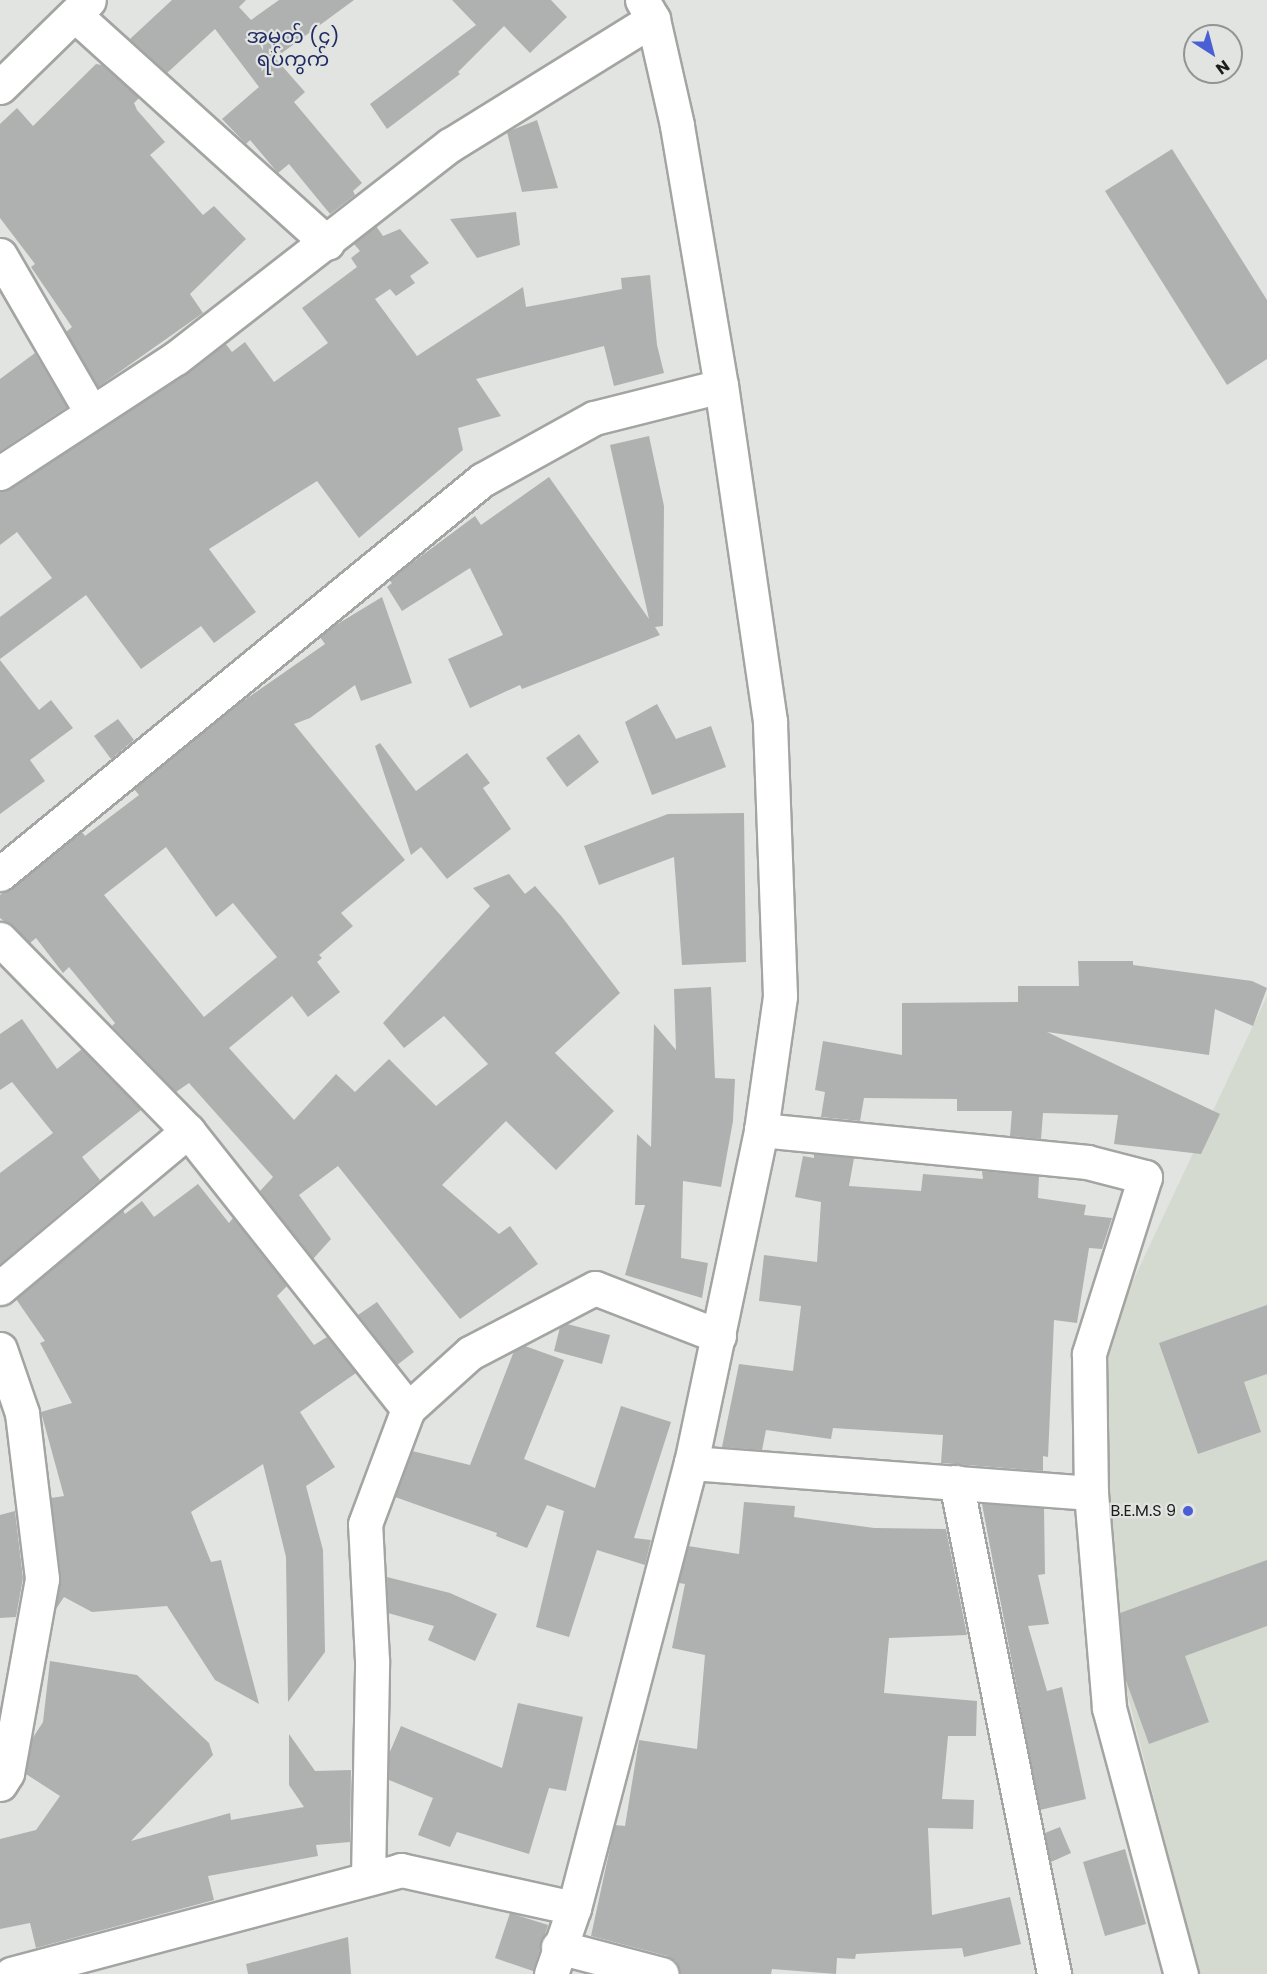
<!DOCTYPE html>
<html>
<head>
<meta charset="utf-8">
<style>
	body { margin:0 }
	#map { position:relative; width:1267px; height:1974px; overflow:hidden; background:#e2e4e1; font-family:Poppins,"Noto Sans Myanmar",sans-serif }
	div>[style] { position:absolute }
	.built>* { inset:0; background:#d4dad0 }
	.building>* { inset:0; background:#aeb1af }
	.roads { filter:drop-shadow(2px 0 #a3a5a2) drop-shadow(-2px 0 #a3a5a2) drop-shadow(0 2px #a3a5a2) drop-shadow(0 -2px #a3a5a2) }
	.street>* { height:33px; margin:-16.5px; padding:0 16.5px; transform-origin:16.5px; border-radius:16.5px; background:#fff }
	.dots>* { width:16px; height:16px; translate:-50% -50%; box-sizing:border-box; border:3px solid #e2e4e1; border-radius:50% }
	span { translate:-50% -50%; white-space:nowrap; text-align:center; line-height:1.15; -webkit-text-stroke:4.5px #e2e4e1; paint-order:stroke }
	.poi-label { font-size:16px; color:#1c1d1b }
	.right { translate:-100% -50%; text-align:right }
	.quarter-label { font-size:20px; color:#202b63 }
	.north { position:absolute; left:1183px; top:24px; width:60px; height:60px; box-sizing:border-box; background:#e2e4e1; border:2px solid #939492; border-radius:50%; rotate:144deg; font-size:16px; font-weight:700; line-height:24px; text-align:center; color:#1c1d1b }
	.north::after { content:''; display:block; margin:auto; width:21px; height:27px; background:#495fd3; clip-path:polygon(50% 0,100% 100%,50% 72%,0 100%) }
</style>
</head>
<body>
<div id="map">
	<div class="built">
		<i style="clip-path:polygon(1267px 996px,1267px 1974px,1199px 1974px,1121px 1669px,1099px 1353px)"></i>
	</div>
	<div class="building">
		<i style="clip-path:polygon(172px 0,246px 0,239px 7px,251px 20px,279px 0,354px 0,275px 58px,305px 92px,294px 102px,362px 183px,353px 191px,355px 195px,330px 214px,289px 164px,278px 173px,250px 140px,246px 144px,222px 119px,259px 87px,215px 29px,167px 73px,130px 39px)"></i>
		<i style="clip-path:polygon(452px 0,551px 0,567px 17px,530px 53px,504px 26px,458px 72px,460px 74px,387px 129px,370px 104px,476px 25px)"></i>
		<i style="clip-path:polygon(96px 64px,102px 65px,139px 98px,134px 103px,137px 110px,165px 142px,150px 155px,203px 215px,214px 206px,246px 239px,190px 294px,203px 313px,98px 387px,66px 332px,72px 327px,31px 267px,35px 264px,0 218px,0 124px,17px 108px,33px 126px)"></i>
		<i style="clip-path:polygon(537px 120px,558px 188px,522px 192px,507px 132px)"></i>
		<i style="clip-path:polygon(1172px 149px,1267px 300px,1267px 359px,1227px 385px,1105px 191px)"></i>
		<i style="clip-path:polygon(516px 212px,520px 245px,477px 258px,450px 219px)"></i>
		<i style="clip-path:polygon(376px 226px,383px 236px,400px 229px,429px 263px,410px 276px,415px 283px,396px 296px,390px 289px,375px 299px,417px 356px,523px 287px,526px 307px,622px 289px,621px 278px,650px 275px,657px 345px,664px 373px,614px 386px,604px 346px,476px 379px,501px 416px,458px 428px,463px 450px,359px 538px,317px 481px,209px 549px,256px 612px,214px 643px,201px 626px,141px 669px,86px 595px,0 659px,0 617px,52px 578px,17px 532px,0 545px,0 492px,10px 489px,186px 374px,225px 343px,232px 352px,245px 342px,274px 382px,328px 343px,302px 308px,357px 267px,351px 258px,360px 251px,354px 244px)"></i>
		<i style="clip-path:polygon(35px 353px,67px 407px,0 451px,0 379px)"></i>
		<i style="clip-path:polygon(649px 436px,664px 506px,663px 626px,655px 627px,660px 635px,522px 689px,520px 685px,470px 708px,448px 659px,503px 635px,470px 568px,402px 611px,387px 587px,392px 583px,389px 580px,475px 516px,481px 525px,549px 477px,649px 619px,610px 445px)"></i>
		<i style="clip-path:polygon(evenodd,382px 597px,412px 683px,361px 701px,355px 685px,310px 718px,294px 724px,405px 860px,341px 913px,353px 926px,319px 955px,322px 958px,317px 962px,340px 992px,308px 1017px,292px 996px,229px 1048px,294px 1120px,336px 1074px,355px 1092px,389px 1059px,436px 1106px,488px 1064px,444px 1016px,404px 1048px,383px 1023px,490px 906px,473px 888px,509px 874px,525px 894px,535px 886px,562px 917px,620px 993px,555px 1053px,614px 1111px,556px 1170px,506px 1121px,442px 1185px,499px 1234px,510px 1226px,538px 1264px,460px 1319px,338px 1166px,299px 1195px,331px 1239px,313px 1259px,260px 1191px,273px 1177px,189px 1083px,176px 1092px,112px 1026px,115px 1023px,69px 967px,63px 973px,36px 938px,30px 943px,0 918px,0 895px,82px 832px,85px 836px,139px 795px,134px 789px,226px 713px,325px 644px,320px 637px,331px 628px,382px 597px,166px 847px,216px 917px,233px 903px,277px 957px,204px 1017px,104px 895px,166px 847px)"></i>
		<i style="clip-path:polygon(0 660px,39px 710px,51px 700px,73px 728px,30px 760px,45px 781px,0 814px)"></i>
		<i style="clip-path:polygon(657px 704px,676px 739px,711px 726px,726px 767px,652px 795px,625px 722px)"></i>
		<i style="clip-path:polygon(118px 719px,134px 740px,111px 759px,94px 736px)"></i>
		<i style="clip-path:polygon(579px 734px,599px 762px,567px 787px,546px 758px)"></i>
		<i style="clip-path:polygon(380px 743px,416px 791px,467px 753px,490px 783px,483px 788px,511px 829px,447px 879px,421px 847px,411px 855px,375px 746px)"></i>
		<i style="clip-path:polygon(744px 813px,746px 962px,682px 965px,674px 857px,599px 885px,584px 846px,668px 814px)"></i>
		<i style="clip-path:polygon(1078px 961px,1133px 961px,1133px 965px,1252px 981px,1267px 988px,1253px 1026px,1215px 1009px,1209px 1055px,1047px 1032px,1220px 1114px,1201px 1154px,1114px 1144px,1118px 1115px,1043px 1113px,1041px 1139px,1010px 1136px,1012px 1111px,957px 1111px,957px 1099px,864px 1098px,860px 1121px,821px 1117px,825px 1092px,815px 1090px,823px 1041px,902px 1055px,902px 1003px,1018px 1002px,1018px 986px,1079px 986px)"></i>
		<i style="clip-path:polygon(711px 987px,715px 1078px,735px 1079px,733px 1121px,721px 1187px,683px 1181px,681px 1258px,708px 1263px,702px 1298px,625px 1275px,645px 1205px,635px 1205px,637px 1134px,651px 1147px,654px 1024px,676px 1050px,674px 989px)"></i>
		<i style="clip-path:polygon(22px 1019px,57px 1069px,82px 1049px,141px 1110px,82px 1157px,100px 1180px,0 1264px,0 1173px,53px 1133px,12px 1082px,0 1090px,0 1034px)"></i>
		<i style="clip-path:polygon(814px 1154px,854px 1158px,849px 1186px,921px 1191px,923px 1174px,983px 1179px,982px 1171px,1039px 1176px,1038px 1198px,1086px 1205px,1084px 1215px,1112px 1218px,1102px 1249px,1089px 1248px,1077px 1323px,1054px 1320px,1048px 1457px,1043px 1456px,1043px 1471px,941px 1463px,943px 1435px,833px 1428px,831px 1439px,766px 1430px,762px 1450px,722px 1447px,739px 1364px,793px 1371px,801px 1306px,759px 1301px,764px 1255px,817px 1262px,821px 1202px,795px 1197px,803px 1156px,814px 1158px)"></i>
		<i style="clip-path:polygon(198px 1184px,229px 1223px,233px 1218px,287px 1286px,277px 1296px,314px 1345px,327px 1337px,356px 1373px,300px 1412px,335px 1467px,306px 1486px,323px 1550px,325px 1652px,288px 1702px,286px 1557px,263px 1464px,191px 1512px,211px 1562px,221px 1560px,259px 1704px,215px 1680px,167px 1606px,92px 1612px,64px 1597px,56px 1609px,61px 1577px,51px 1498px,64px 1496px,41px 1412px,72px 1403px,40px 1343px,45px 1341px,16px 1299px,123px 1210px,125px 1214px,142px 1201px,154px 1217px)"></i>
		<i style="clip-path:polygon(377px 1302px,414px 1352px,397px 1365px,358px 1315px)"></i>
		<i style="clip-path:polygon(1267px 1305px,1267px 1374px,1244px 1382px,1261px 1432px,1198px 1454px,1159px 1343px)"></i>
		<i style="clip-path:polygon(567px 1324px,610px 1335px,602px 1364px,554px 1351px,560px 1327px)"></i>
		<i style="clip-path:polygon(525px 1346px,564px 1360px,524px 1459px,595px 1488px,621px 1406px,671px 1422px,634px 1538px,651px 1540px,645px 1565px,597px 1550px,569px 1637px,536px 1627px,564px 1511px,547px 1505px,527px 1548px,496px 1536px,497px 1533px,395px 1497px,412px 1451px,470px 1465px,514px 1351px)"></i>
		<i style="clip-path:polygon(744px 1502px,795px 1506px,794px 1517px,874px 1528px,946px 1529px,967px 1635px,889px 1638px,884px 1693px,977px 1701px,976px 1736px,948px 1736px,942px 1799px,974px 1800px,973px 1829px,928px 1828px,932px 1915px,1010px 1897px,1021px 1944px,964px 1957px,962px 1948px,856px 1954px,855px 1959px,837px 1958px,836px 1974px,772px 1969px,771px 1974px,680px 1974px,676px 1961px,667px 1956px,591px 1936px,615px 1825px,625px 1826px,639px 1740px,697px 1749px,705px 1655px,672px 1648px,685px 1584px,679px 1583px,688px 1546px,739px 1554px)"></i>
		<i style="clip-path:polygon(982px 1504px,1044px 1508px,1045px 1574px,1038px 1575px,1049px 1624px,1028px 1626px,1047px 1691px,1062px 1687px,1086px 1799px,1040px 1810px)"></i>
		<i style="clip-path:polygon(15px 1511px,23px 1578px,16px 1617px,0 1618px,0 1515px)"></i>
		<i style="clip-path:polygon(1267px 1560px,1267px 1626px,1185px 1656px,1209px 1722px,1149px 1744px,1125px 1678px,1120px 1613px)"></i>
		<i style="clip-path:polygon(387px 1577px,450px 1593px,497px 1614px,475px 1661px,428px 1640px,434px 1626px,388px 1613px)"></i>
		<i style="clip-path:polygon(50px 1661px,137px 1675px,209px 1743px,213px 1755px,131px 1841px,230px 1813px,231px 1820px,304px 1807px,289px 1785px,289px 1734px,315px 1771px,351px 1770px,350px 1842px,316px 1845px,318px 1856px,208px 1876px,214px 1900px,36px 1948px,30px 1923px,0 1929px,0 1839px,36px 1830px,60px 1796px,26px 1774px,32px 1739px,43px 1722px)"></i>
		<i style="clip-path:polygon(518px 1703px,583px 1717px,566px 1791px,549px 1788px,529px 1854px,457px 1832px,450px 1847px,418px 1835px,433px 1798px,389px 1780px,389px 1754px,401px 1726px,502px 1768px)"></i>
		<i style="clip-path:polygon(1060px 1827px,1071px 1853px,1051px 1862px,1045px 1833px)"></i>
		<i style="clip-path:polygon(1125px 1849px,1146px 1924px,1105px 1936px,1083px 1862px)"></i>
		<i style="clip-path:polygon(510px 1913px,548px 1925px,533px 1971px,495px 1958px)"></i>
		<i style="clip-path:polygon(348px 1937px,351px 1974px,248px 1974px,246px 1964px)"></i>
	</div>
	<div class="roads">
		<div class="street">
			<i style="left:75px;top:15px;width:340px;rotate:42.1deg"></i>
			<i style="left:0;top:87px;width:124px;rotate:-44.3deg"></i>
			<i style="left:0;top:255px;width:181px;rotate:59.9deg"></i>
			<i style="left:0;top:473px;width:210px;rotate:-33.2deg"></i>
			<i style="left:176px;top:358px;width:347px;rotate:-37.9deg"></i>
			<i style="left:450px;top:145px;width:239px;rotate:-31.8deg"></i>
			<i style="left:0;top:874px;width:623px;rotate:-39.26deg"></i>
			<i style="left:482px;top:480px;width:128px;rotate:-29deg"></i>
			<i style="left:594px;top:418px;width:131px;rotate:-14.1deg"></i>
			<i style="left:0;top:939px;width:269px;rotate:45.6deg"></i>
			<i style="left:188px;top:1131px;width:355px;rotate:51.6deg"></i>
			<i style="left:761px;top:1130px;width:328px;rotate:5.6deg"></i>
			<i style="left:1087px;top:1162px;width:60px;rotate:14.5deg"></i>
			<i style="left:1145px;top:1177px;width:186px;rotate:107.6deg"></i>
			<i style="left:1089px;top:1354px;width:139px;rotate:89.2deg"></i>
			<i style="left:1091px;top:1493px;width:216px;rotate:85.2deg"></i>
			<i style="left:1109px;top:1708px;width:276px;rotate:74.9deg"></i>
			<i style="left:0;top:1288px;width:245px;rotate:-39.9deg"></i>
			<i style="left:0;top:1349px;width:68px;rotate:71deg"></i>
			<i style="left:22px;top:1413px;width:167px;rotate:83.1deg"></i>
			<i style="left:42px;top:1579px;width:197px;rotate:100.2deg"></i>
			<i style="left:7px;top:1773px;width:13px;rotate:122deg"></i>
			<i style="left:691px;top:1463px;width:401px;rotate:4.3deg"></i>
			<i style="left:956px;top:1482px;width:502px;rotate:78.73deg"></i>
			<i style="left:368px;top:1878px;width:218px;rotate:-88.9deg"></i>
			<i style="left:372px;top:1660px;width:136px;rotate:-92.9deg"></i>
			<i style="left:365px;top:1524px;width:123px;rotate:-69.5deg"></i>
			<i style="left:408px;top:1409px;width:84px;rotate:-42.1deg"></i>
			<i style="left:470px;top:1353px;width:141px;rotate:-27.5deg"></i>
			<i style="left:595px;top:1288px;width:133px;rotate:21.2deg"></i>
			<i style="left:558px;top:1947px;width:107px;rotate:14.6deg"></i>
			<i style="left:11px;top:1974px;width:404px;rotate:-14.9deg"></i>
			<i style="left:401px;top:1870px;width:177px;rotate:12.4deg"></i>
			<i style="left:551px;top:1974px;width:70px;rotate:-70.8deg"></i>
			<i style="left:574px;top:1908px;width:460px;rotate:-75.3deg"></i>
			<i style="left:691px;top:1463px;width:340px;rotate:-78.1deg"></i>
			<i style="left:761px;top:1130px;width:135px;rotate:-81.9deg"></i>
			<i style="left:780px;top:996px;width:275px;rotate:-92.1deg"></i>
			<i style="left:770px;top:721px;width:339px;rotate:-98.3deg"></i>
			<i style="left:721px;top:386px;width:265px;rotate:-99.6deg"></i>
			<i style="left:677px;top:125px;width:109px;rotate:-102.8deg"></i>
			<i style="left:653px;top:19px;width:22px;rotate:-120deg"></i>
		</div>
	</div>
	<div class="dots">
		<i style="left:1188px;top:1511px;background:#495fd3"></i>
	</div>
	<div class="poi-label">
		<span class="right" style="left:1176px;top:1511px">B.E.M.S 9</span>
	</div>
	<div class="quarter-label">
		<span style="left:293px;top:48px">အမှတ် (၄)<br>ရပ်ကွက်</span>
	</div>
	<div class="north">N</div>
</div>
</body>
</html>
